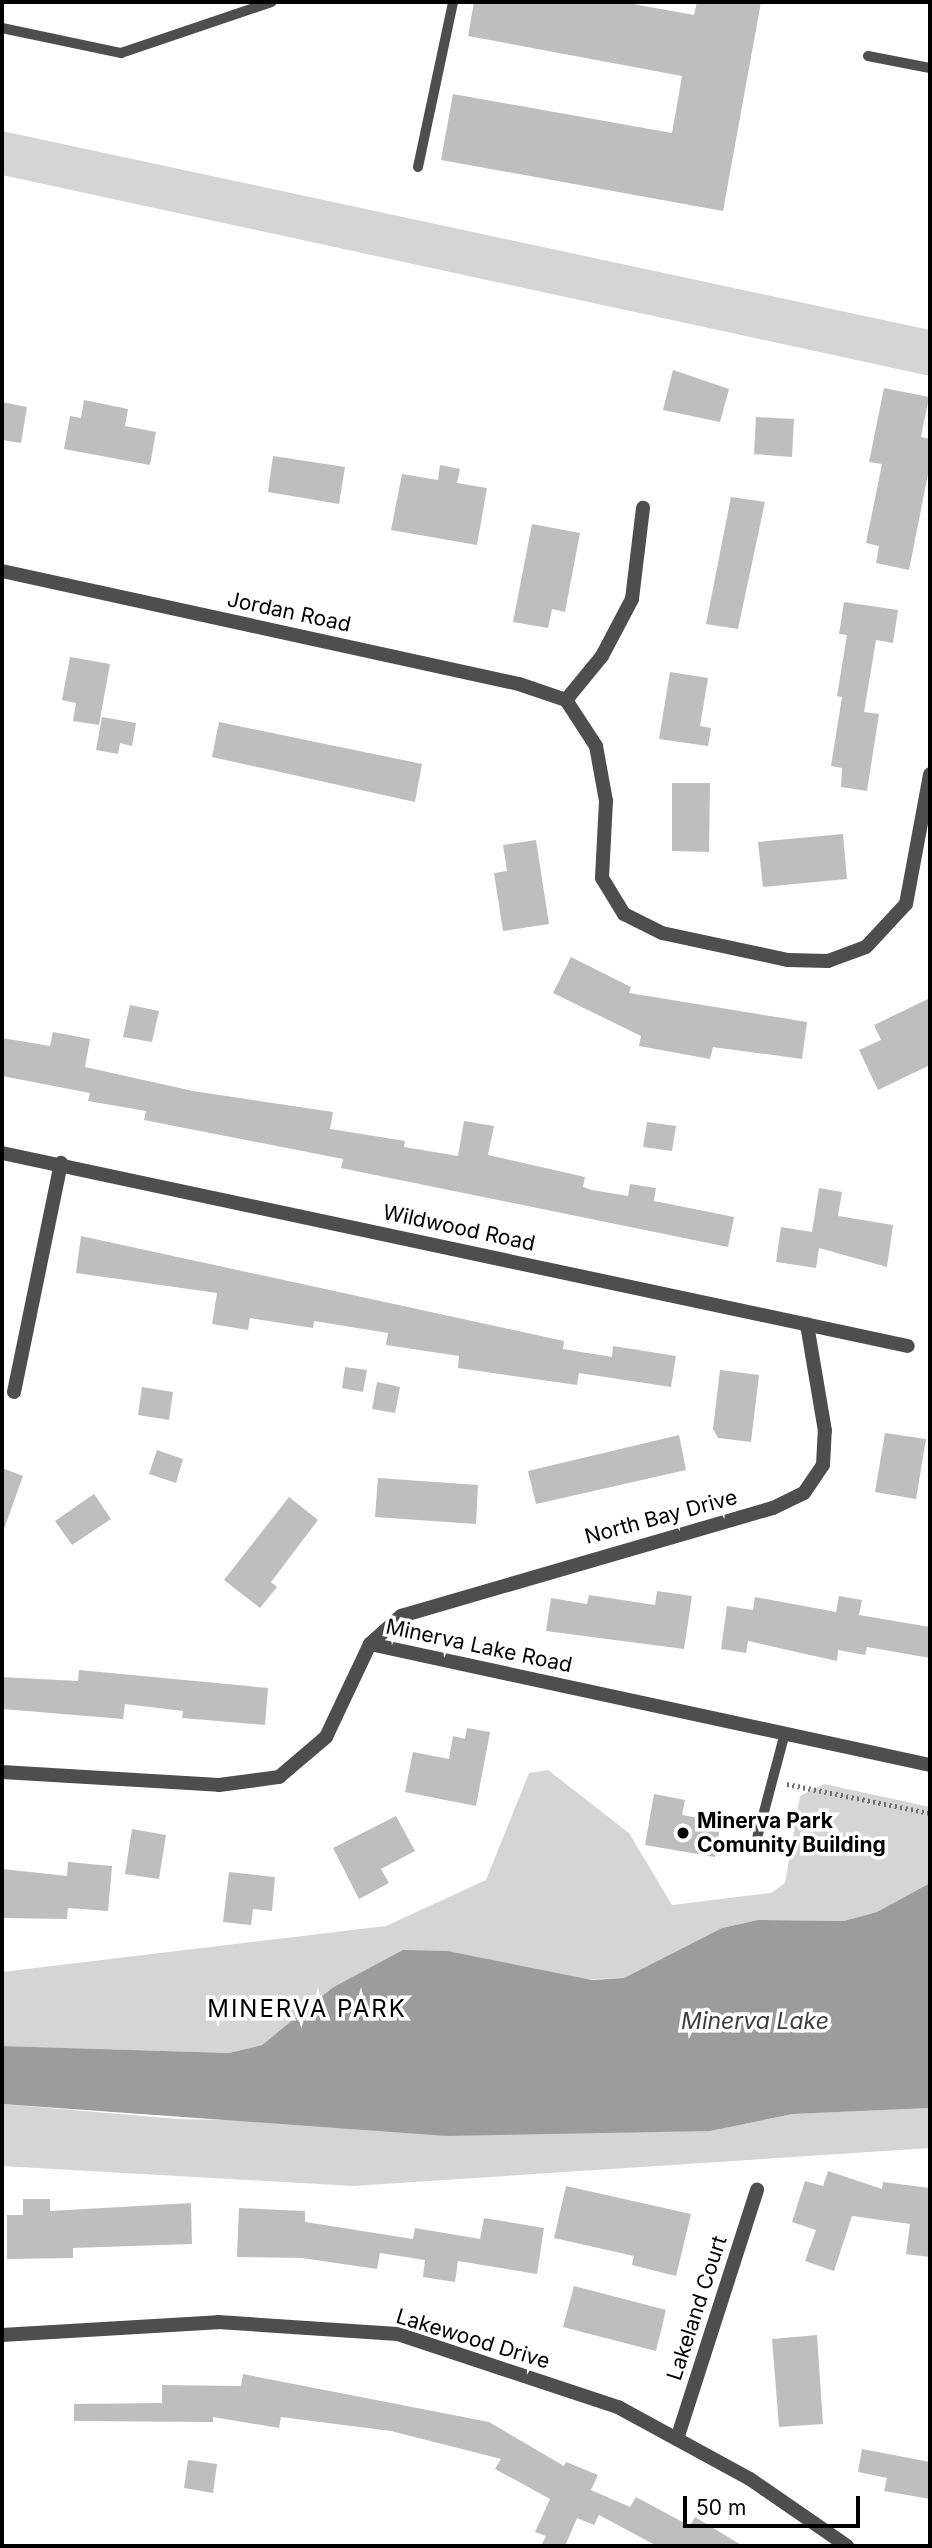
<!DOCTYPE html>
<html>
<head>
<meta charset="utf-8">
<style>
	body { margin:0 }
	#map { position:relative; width:932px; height:2548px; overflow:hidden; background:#fff; font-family:Inter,sans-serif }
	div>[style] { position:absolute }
	.green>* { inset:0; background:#d5d5d5 }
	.water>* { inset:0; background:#9c9c9c }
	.building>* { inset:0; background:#bebebe }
	.path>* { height:4.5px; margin-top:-2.25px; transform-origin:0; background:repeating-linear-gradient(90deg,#707070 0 2px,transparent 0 5.5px) }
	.service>* { height:10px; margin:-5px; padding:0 5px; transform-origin:5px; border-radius:5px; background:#4e4e4e }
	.minor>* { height:14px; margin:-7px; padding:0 7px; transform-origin:7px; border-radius:7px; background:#4e4e4e }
	.dots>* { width:19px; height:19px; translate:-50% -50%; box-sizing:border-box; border:4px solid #fff; border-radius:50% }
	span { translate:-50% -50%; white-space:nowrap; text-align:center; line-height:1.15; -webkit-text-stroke:7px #fff; paint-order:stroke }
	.street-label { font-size:21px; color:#000 }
	.poi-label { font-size:21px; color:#000; font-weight:700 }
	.left { translate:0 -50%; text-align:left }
	.water-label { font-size:23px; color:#3d3d3d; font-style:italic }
	.quarter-label { font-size:24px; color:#000; letter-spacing:2px }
	.frame { position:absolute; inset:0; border:4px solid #000; pointer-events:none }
	.scale { position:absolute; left:683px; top:2496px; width:177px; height:32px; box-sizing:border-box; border:4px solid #000; border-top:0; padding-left:9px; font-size:21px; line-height:24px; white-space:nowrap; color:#000; -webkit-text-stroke:5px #fff; paint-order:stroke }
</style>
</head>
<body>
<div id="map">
	<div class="green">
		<i style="clip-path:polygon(2px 131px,930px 330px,930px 376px,2px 175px)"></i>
		<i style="clip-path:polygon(548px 1770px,629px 1833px,672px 1905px,771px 1893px,785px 1883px,800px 1796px,824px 1784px,930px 1807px,930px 1883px,877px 1912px,844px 1921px,758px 1920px,722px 1928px,624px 1978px,332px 1988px,262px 2045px,229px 2053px,2px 2046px,2px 1972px,386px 1926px,486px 1880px,529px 1773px)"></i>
		<i style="clip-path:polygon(2px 2104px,178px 2119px,710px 2131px,793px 2114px,930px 2108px,930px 2148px,353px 2186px,2px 2166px)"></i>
	</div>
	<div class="water">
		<i style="clip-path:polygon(930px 1883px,930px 2108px,793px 2114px,710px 2131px,447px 2136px,2px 2104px,2px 2046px,229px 2053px,262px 2045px,332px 1988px,403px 1950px,447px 1951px,592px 1980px,624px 1978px,722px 1928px,758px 1920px,844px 1921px,877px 1912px)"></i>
	</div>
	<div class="building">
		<i style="clip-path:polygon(474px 2px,622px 2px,694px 15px,697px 2px,761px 2px,723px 211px,441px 160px,453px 94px,672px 133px,682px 76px,468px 36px)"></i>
		<i style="clip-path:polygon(673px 370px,729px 389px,720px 422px,663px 410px)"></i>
		<i style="clip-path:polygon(884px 388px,929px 397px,921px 437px,930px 439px,930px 464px,909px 570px,876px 563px,879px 546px,866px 543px,882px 464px,869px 462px)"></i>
		<i style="clip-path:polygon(84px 400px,128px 409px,125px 426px,156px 432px,150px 465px,64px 449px,70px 416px,81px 418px)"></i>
		<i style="clip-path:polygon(2px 402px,27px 407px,21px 443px,2px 440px)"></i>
		<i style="clip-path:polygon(756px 417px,794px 419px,792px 457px,754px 454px)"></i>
		<i style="clip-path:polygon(273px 456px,345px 467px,339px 504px,268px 492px)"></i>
		<i style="clip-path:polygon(440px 465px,460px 469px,457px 483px,487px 488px,477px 545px,391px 530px,402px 474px,438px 480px)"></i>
		<i style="clip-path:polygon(731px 497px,765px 502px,738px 629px,706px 624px)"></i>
		<i style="clip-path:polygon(532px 524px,580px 533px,565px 612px,552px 609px,548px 628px,513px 622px)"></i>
		<i style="clip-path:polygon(844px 602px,898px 610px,893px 643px,876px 640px,864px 712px,879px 714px,867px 791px,841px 787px,842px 768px,831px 766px,842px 697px,837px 696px,847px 635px,839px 634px)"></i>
		<i style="clip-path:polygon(70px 657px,110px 664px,99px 725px,73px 721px,76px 703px,62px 700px)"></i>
		<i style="clip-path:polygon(670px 672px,708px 678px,700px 726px,711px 728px,708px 746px,659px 739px)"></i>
		<i style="clip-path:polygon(102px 717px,136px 723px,132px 746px,120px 743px,118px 754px,96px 750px)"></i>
		<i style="clip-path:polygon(219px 722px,422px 764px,415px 802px,212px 757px)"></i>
		<i style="clip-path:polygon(672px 783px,710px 783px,709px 852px,672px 851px)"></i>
		<i style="clip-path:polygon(843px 834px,847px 879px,763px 887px,758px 842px)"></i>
		<i style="clip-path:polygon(536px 840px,549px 924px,503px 931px,494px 873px,507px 871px,503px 845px)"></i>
		<i style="clip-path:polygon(571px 957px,631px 987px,629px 993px,807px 1022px,802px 1059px,713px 1047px,710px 1059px,639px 1046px,641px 1036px,553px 993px)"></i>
		<i style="clip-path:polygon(930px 998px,930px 1065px,878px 1090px,859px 1050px,881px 1040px,874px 1025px)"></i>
		<i style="clip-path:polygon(130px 1005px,159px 1011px,152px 1042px,123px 1037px)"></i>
		<i style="clip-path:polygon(53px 1032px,90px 1039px,85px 1067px,193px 1091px,333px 1112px,330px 1129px,405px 1141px,404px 1147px,458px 1156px,464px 1121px,494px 1126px,488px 1155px,585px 1177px,583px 1187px,592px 1190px,628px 1196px,630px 1184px,656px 1188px,654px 1201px,734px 1217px,728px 1247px,341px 1168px,343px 1159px,144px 1120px,146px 1111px,88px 1101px,90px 1093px,2px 1076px,2px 1038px,50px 1046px)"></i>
		<i style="clip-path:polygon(647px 1122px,676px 1126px,672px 1151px,643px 1147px)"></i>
		<i style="clip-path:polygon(819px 1188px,842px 1192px,838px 1216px,893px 1225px,887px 1267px,819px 1248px,816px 1268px,776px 1262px,781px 1227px,812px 1232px)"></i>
		<i style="clip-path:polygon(81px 1236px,564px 1341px,563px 1349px,612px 1357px,613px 1346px,676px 1356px,671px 1387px,579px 1373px,577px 1385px,458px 1368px,459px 1356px,386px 1345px,388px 1333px,314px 1321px,313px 1328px,250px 1318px,248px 1330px,212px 1324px,217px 1293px,76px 1273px)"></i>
		<i style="clip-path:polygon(345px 1367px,367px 1370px,363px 1392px,342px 1388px)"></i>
		<i style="clip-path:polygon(720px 1370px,759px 1375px,751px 1442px,718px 1438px,713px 1429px)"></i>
		<i style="clip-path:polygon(377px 1382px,400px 1387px,395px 1413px,372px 1409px)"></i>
		<i style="clip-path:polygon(142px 1387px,173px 1392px,169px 1420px,138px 1415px)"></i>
		<i style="clip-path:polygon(885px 1433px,926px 1439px,916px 1499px,875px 1492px)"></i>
		<i style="clip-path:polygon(679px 1435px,686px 1470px,536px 1504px,528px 1471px)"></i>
		<i style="clip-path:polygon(157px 1450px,183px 1459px,176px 1483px,149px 1474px)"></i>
		<i style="clip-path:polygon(2px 1468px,23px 1476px,4px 1529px,2px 1529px)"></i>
		<i style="clip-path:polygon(378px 1478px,478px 1485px,476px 1524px,375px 1517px)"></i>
		<i style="clip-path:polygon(94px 1494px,111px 1519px,72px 1545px,55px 1521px)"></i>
		<i style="clip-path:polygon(289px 1497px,318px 1520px,271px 1582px,277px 1587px,260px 1608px,224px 1580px)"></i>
		<i style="clip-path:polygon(657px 1591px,692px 1596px,684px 1649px,546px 1631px,551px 1598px,587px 1604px,589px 1595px,655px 1605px)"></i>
		<i style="clip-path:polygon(839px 1596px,862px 1600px,859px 1615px,930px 1627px,930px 1658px,867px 1647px,865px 1655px,838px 1650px,837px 1661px,748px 1641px,746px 1653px,721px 1649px,727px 1606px,753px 1610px,755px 1597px,836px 1612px)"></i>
		<i style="clip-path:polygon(79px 1670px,268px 1688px,265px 1725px,182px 1718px,183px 1711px,125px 1704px,123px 1719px,2px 1709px,2px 1677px,78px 1681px)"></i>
		<i style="clip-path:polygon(467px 1728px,490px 1732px,476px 1806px,405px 1792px,413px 1752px,449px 1759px,453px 1736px,465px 1739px)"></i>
		<i style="clip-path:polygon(654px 1794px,685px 1800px,682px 1815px,721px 1822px,715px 1857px,645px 1845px)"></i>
		<i style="clip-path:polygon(396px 1816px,415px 1851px,381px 1869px,389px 1883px,359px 1899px,333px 1848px)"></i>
		<i style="clip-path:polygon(132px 1829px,166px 1835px,159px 1879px,125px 1874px)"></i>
		<i style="clip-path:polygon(68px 1862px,112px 1866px,108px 1911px,68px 1908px,67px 1919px,2px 1918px,2px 1869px,67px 1876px)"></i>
		<i style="clip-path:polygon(229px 1872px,275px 1877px,272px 1911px,253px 1909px,251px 1925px,223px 1922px)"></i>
		<i style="clip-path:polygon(828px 2171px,882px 2189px,883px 2182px,930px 2188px,930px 2257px,906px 2254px,910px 2224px,852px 2216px,834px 2271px,805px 2261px,816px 2230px,792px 2222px,805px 2181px,823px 2186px)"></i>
		<i style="clip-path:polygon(566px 2186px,691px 2214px,676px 2276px,632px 2265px,634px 2256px,554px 2238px)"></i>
		<i style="clip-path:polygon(23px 2199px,50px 2199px,50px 2211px,191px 2203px,192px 2244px,73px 2248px,73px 2258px,7px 2259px,7px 2215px,23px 2215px)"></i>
		<i style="clip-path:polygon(239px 2208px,305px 2211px,305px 2222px,413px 2239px,415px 2228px,480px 2239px,484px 2218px,544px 2228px,537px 2274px,458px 2261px,455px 2282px,423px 2277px,425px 2260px,380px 2253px,377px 2269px,302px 2258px,237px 2257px)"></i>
		<i style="clip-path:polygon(574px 2286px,666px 2310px,656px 2351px,563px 2327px)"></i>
		<i style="clip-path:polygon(817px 2335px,823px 2424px,779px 2427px,772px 2339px)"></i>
		<i style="clip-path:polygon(243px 2374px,489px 2422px,564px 2466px,566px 2462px,598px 2475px,591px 2490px,630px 2507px,636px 2497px,690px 2526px,695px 2517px,743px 2546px,657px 2546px,599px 2515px,594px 2525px,577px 2518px,565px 2546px,541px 2546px,546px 2536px,535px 2532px,550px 2499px,495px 2469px,501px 2459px,391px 2431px,281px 2417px,279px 2428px,213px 2417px,213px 2422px,74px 2421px,74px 2404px,162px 2403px,162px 2385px,241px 2386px)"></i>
		<i style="clip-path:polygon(862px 2449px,930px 2462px,930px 2499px,884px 2491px,887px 2478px,858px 2472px)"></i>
		<i style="clip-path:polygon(188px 2460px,217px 2464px,213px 2493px,184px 2488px)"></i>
	</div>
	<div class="path">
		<i style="left:787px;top:1784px;width:146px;rotate:11.5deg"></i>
	</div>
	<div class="service">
		<i style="left:2px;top:28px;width:122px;rotate:11.9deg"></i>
		<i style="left:121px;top:53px;width:159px;rotate:-18.7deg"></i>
		<i style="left:868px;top:56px;width:63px;rotate:11deg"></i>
		<i style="left:418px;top:167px;width:169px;rotate:-78deg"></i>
		<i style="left:757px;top:1838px;width:109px;rotate:-75.1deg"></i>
	</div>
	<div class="minor">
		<i style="left:2px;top:571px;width:529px;rotate:12.33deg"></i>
		<i style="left:519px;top:684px;width:50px;rotate:18.8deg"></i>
		<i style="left:566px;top:700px;width:55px;rotate:56.9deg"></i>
		<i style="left:596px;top:746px;width:56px;rotate:79.7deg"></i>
		<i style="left:606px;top:801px;width:77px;rotate:93deg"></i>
		<i style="left:602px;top:878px;width:42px;rotate:58.6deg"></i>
		<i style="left:624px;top:914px;width:42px;rotate:26.6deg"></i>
		<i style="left:662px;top:933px;width:129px;rotate:12.1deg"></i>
		<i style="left:788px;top:960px;width:40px;rotate:1.4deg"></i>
		<i style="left:828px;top:961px;width:40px;rotate:-20.2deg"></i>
		<i style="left:866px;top:947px;width:59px;rotate:-47.1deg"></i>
		<i style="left:906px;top:904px;width:132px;rotate:-79.5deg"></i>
		<i style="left:566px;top:700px;width:57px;rotate:-50.7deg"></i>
		<i style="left:602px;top:656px;width:64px;rotate:-62.2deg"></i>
		<i style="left:632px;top:599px;width:92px;rotate:-83.1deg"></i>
		<i style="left:2px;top:1153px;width:926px;rotate:12.03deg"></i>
		<i style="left:14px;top:1392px;width:234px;rotate:-78.4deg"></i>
		<i style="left:370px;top:1644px;width:573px;rotate:12.19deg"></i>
		<i style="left:2px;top:1772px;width:217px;rotate:3.4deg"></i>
		<i style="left:219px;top:1785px;width:61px;rotate:-7.6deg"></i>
		<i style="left:279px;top:1777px;width:62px;rotate:-40.4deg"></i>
		<i style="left:326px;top:1737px;width:103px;rotate:-64.7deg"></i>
		<i style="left:370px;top:1644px;width:42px;rotate:-42.1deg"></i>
		<i style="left:401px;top:1616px;width:387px;rotate:-16.2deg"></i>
		<i style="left:773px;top:1508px;width:34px;rotate:-26deg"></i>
		<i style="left:804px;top:1493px;width:34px;rotate:-56deg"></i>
		<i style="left:823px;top:1465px;width:34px;rotate:-87deg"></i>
		<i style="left:825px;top:1431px;width:108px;rotate:-99.6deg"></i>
		<i style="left:2px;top:2335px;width:216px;rotate:-3.4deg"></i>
		<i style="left:218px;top:2322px;width:180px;rotate:3.8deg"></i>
		<i style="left:398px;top:2334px;width:232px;rotate:18.4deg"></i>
		<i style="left:618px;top:2407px;width:150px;rotate:28.6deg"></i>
		<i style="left:750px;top:2479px;width:118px;rotate:34.6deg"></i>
		<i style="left:677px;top:2439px;width:262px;rotate:-72.2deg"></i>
	</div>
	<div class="dots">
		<i style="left:683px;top:1833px;background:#000"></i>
	</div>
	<div class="street-label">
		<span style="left:289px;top:612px;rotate:12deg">Jordan Road</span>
		<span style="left:459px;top:1228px;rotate:12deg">Wildwood Road</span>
		<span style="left:661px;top:1517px;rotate:-15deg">North Bay Drive</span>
		<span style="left:479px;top:1646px;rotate:12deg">Minerva Lake Road</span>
		<span style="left:697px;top:2308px;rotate:-72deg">Lakeland Court</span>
		<span style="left:473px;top:2339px;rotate:17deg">Lakewood Drive</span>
	</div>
	<div class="poi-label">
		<span class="left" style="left:697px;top:1833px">Minerva Park<br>Comunity Building</span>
	</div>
	<div class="water-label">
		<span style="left:755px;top:2021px">Minerva Lake</span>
	</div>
	<div class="quarter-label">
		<span style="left:307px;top:2009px">MINERVA PARK</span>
	</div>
	<div class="frame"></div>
	<div class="scale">50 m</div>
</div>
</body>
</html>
